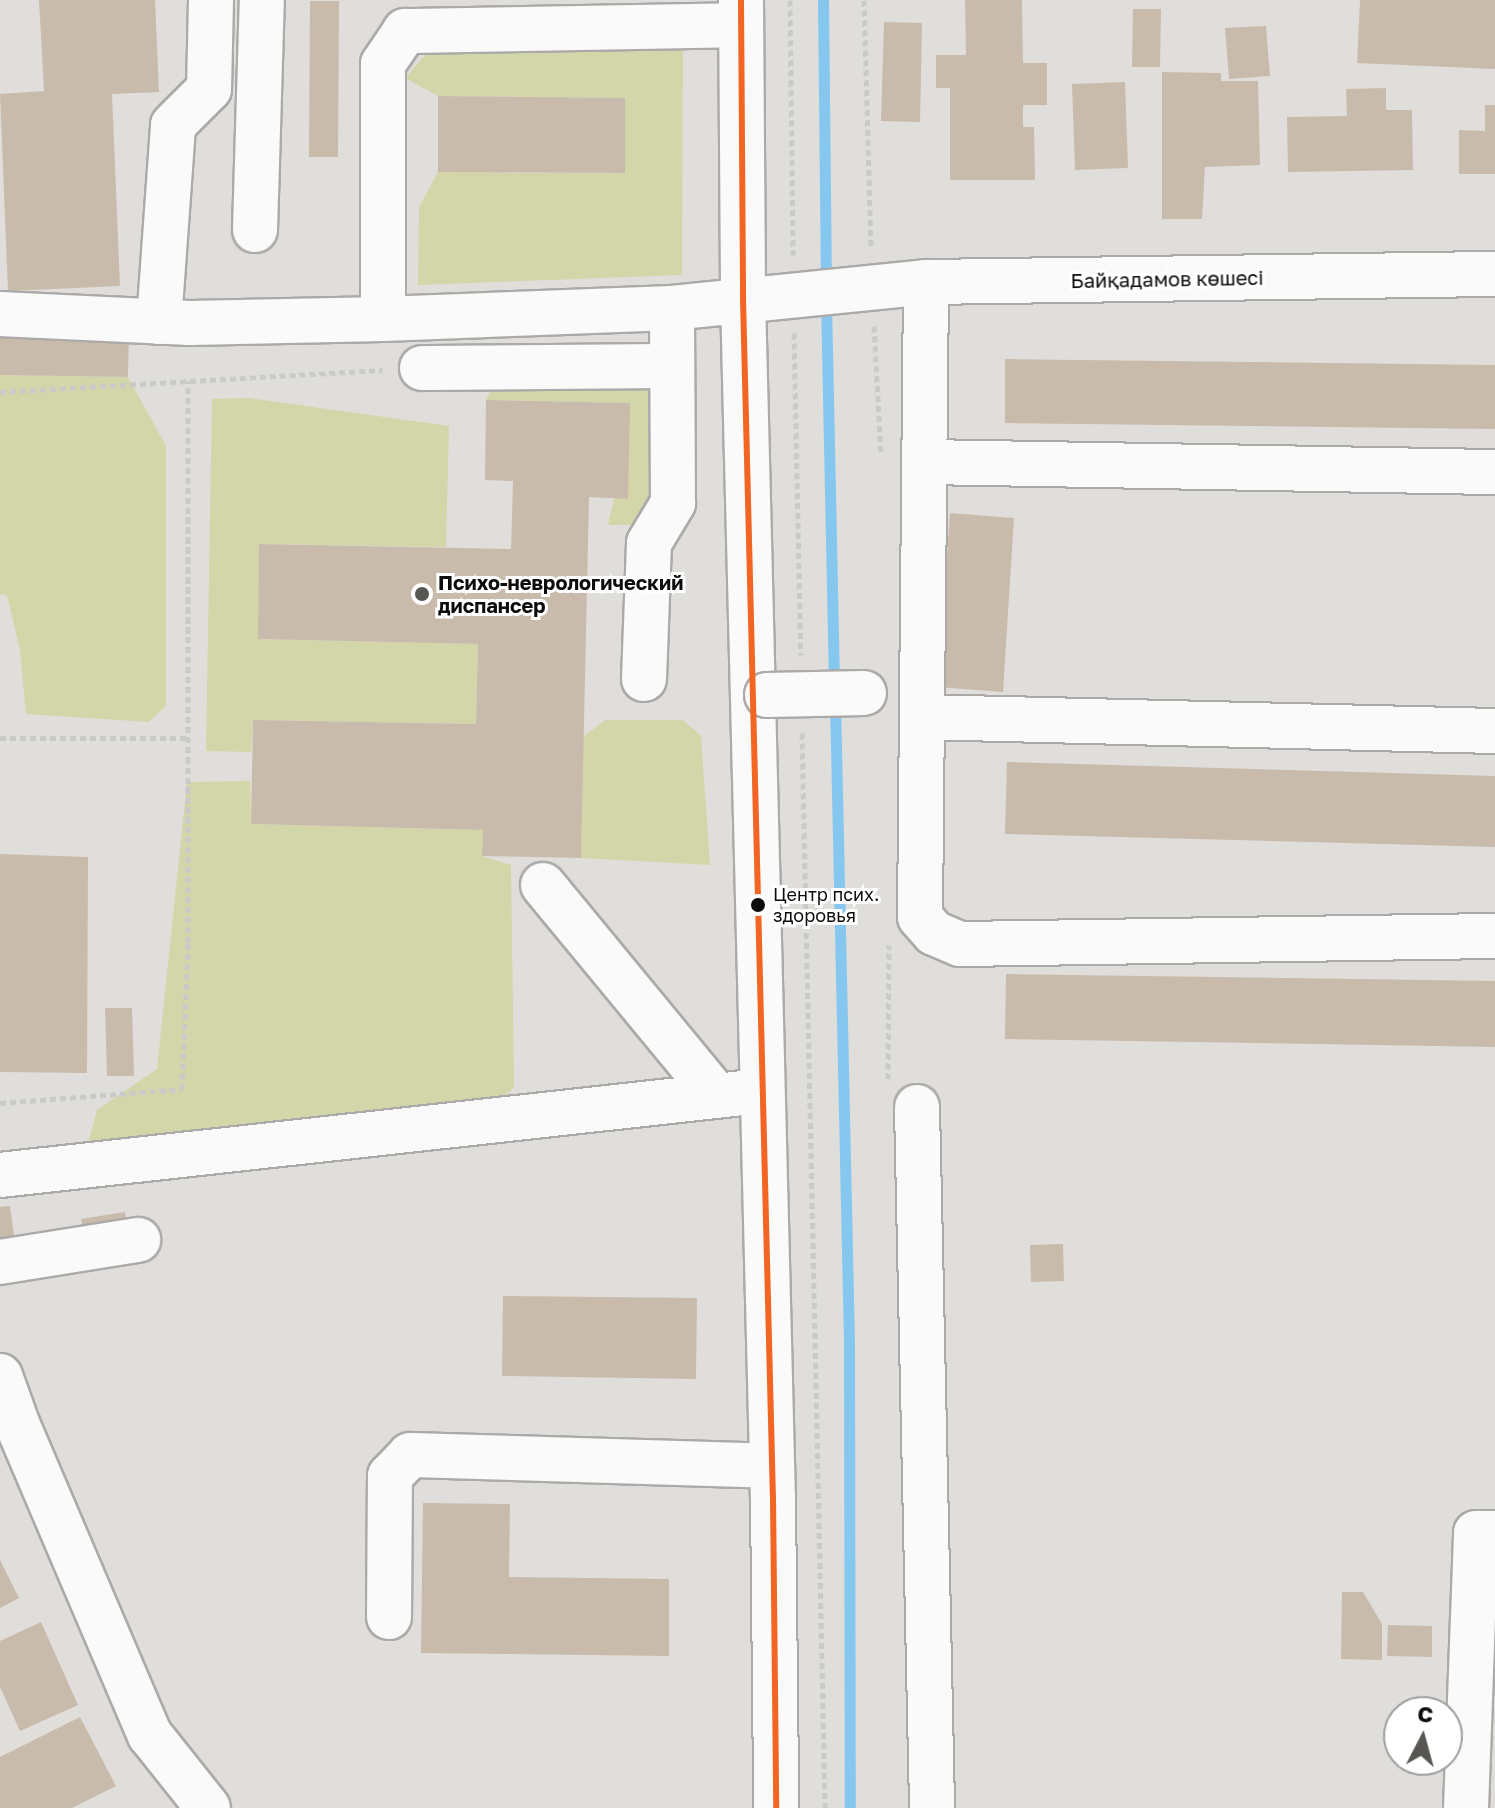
<!DOCTYPE html>
<html>
<head>
<meta charset="utf-8">
<style>
	body { margin:0 }
	#map { position:relative; width:1495px; height:1808px; overflow:hidden; background:#e0dedb; font-family:"Golos Text",sans-serif }
	div>[style] { position:absolute }
	.green>* { inset:0; background:#d2d6a8 }
	.stream>* { height:11px; margin:-5.5px; padding:0 5.5px; transform-origin:5.5px; border-radius:5.5px; background:#86c7f0 }
	.building>* { inset:0; background:#c9bbab }
	.path>* { height:5px; margin-top:-2.5px; transform-origin:0; background:repeating-linear-gradient(90deg,#cacac9 0 6px,transparent 0 10px) }
	.roads { filter:drop-shadow(2px 0 #acaaa8) drop-shadow(-2px 0 #acaaa8) drop-shadow(0 2px #acaaa8) drop-shadow(0 -2px #acaaa8) }
	.minor>* { height:44px; margin:-22px; padding:0 22px; transform-origin:22px; border-radius:22px; background:#fafafa }
	.bridges { filter:drop-shadow(2px 0 #acaaa8) drop-shadow(-2px 0 #acaaa8) drop-shadow(0 2px #acaaa8) drop-shadow(0 -2px #acaaa8) }
	.minor-bridge>* { height:44px; margin:-22px; padding:0 22px; transform-origin:22px; border-radius:22px; background:#fafafa }
	.bus-1>* { height:6px; margin:-3px; padding:0 3px; transform-origin:3px; border-radius:3px; background:#f26522 }
	.dots>* { width:22px; height:22px; translate:-50% -50%; box-sizing:border-box; border:4px solid #fff; border-radius:50% }
	span { translate:-50% -50%; white-space:nowrap; text-align:center; line-height:1.15; -webkit-text-stroke:6px #fff; paint-order:stroke }
	.bus-label { font-size:18px; color:#0d0c0a }
	.left { translate:0 -50%; text-align:left }
	.street-label { font-size:20px; color:#0d0c0a }
	.poi-label { font-size:20px; color:#0d0c0a; font-weight:700 }
	.north { position:absolute; left:1383px; top:1696px; width:80px; height:80px; box-sizing:border-box; background:#fff; border:2px solid #9e9e9d; border-radius:50%; rotate:6deg; font-size:22px; font-weight:700; line-height:32px; text-align:center; color:#0d0c0a }
	.north::after { content:''; display:block; margin:auto; width:28px; height:36px; background:#575653; clip-path:polygon(50% 0,100% 100%,50% 72%,0 100%) }
</style>
</head>
<body>
<div id="map">
	<div class="green">
		<i style="clip-path:polygon(683px 38px,682px 275px,418px 285px,419px 207px,438px 172px,624px 173px,625px 98px,438px 96px,405px 78px,435px 44px)"></i>
		<i style="clip-path:polygon(663px 374px,655px 500px,647px 525px,608px 525px,614px 498px,627px 499px,629px 403px,486px 400px,500px 377px)"></i>
		<i style="clip-path:polygon(0 375px,128px 377px,166px 446px,166px 706px,149px 722px,26px 714px,20px 650px,7px 595px,0 594px)"></i>
		<i style="clip-path:polygon(249px 398px,449px 426px,446px 547px,260px 544px,258px 639px,478px 644px,476px 724px,253px 720px,251px 752px,206px 751px,212px 399px)"></i>
		<i style="clip-path:polygon(605px 720px,683px 720px,701px 736px,710px 865px,581px 858px,583px 737px)"></i>
		<i style="clip-path:polygon(250px 781px,251px 824px,483px 830px,482px 856px,511px 865px,514px 1087px,492px 1109px,86px 1151px,97px 1110px,157px 1069px,187px 782px)"></i>
	</div>
	<div class="stream">
		<i style="left:823px;top:0;width:284px;rotate:89.4deg"></i>
		<i style="left:826px;top:301px;width:383px;rotate:88.8deg"></i>
		<i style="left:835px;top:701px;width:642px;rotate:88.75deg"></i>
		<i style="left:849px;top:1343px;width:465px;rotate:89.9deg"></i>
	</div>
	<div class="building">
		<i style="clip-path:polygon(39px 0,155px 0,159px 92px,112px 94px,120px 286px,8px 291px,0 94px,44px 91px)"></i>
		<i style="clip-path:polygon(965px 0,1022px 0,1023px 63px,1047px 63px,1047px 105px,1023px 105px,1023px 127px,1034px 127px,1035px 180px,950px 180px,950px 88px,936px 88px,936px 55px,966px 55px)"></i>
		<i style="clip-path:polygon(1360px 0,1495px 0,1495px 69px,1357px 63px)"></i>
		<i style="clip-path:polygon(310px 1px,339px 1px,338px 157px,309px 157px)"></i>
		<i style="clip-path:polygon(1133px 9px,1161px 9px,1160px 67px,1132px 67px)"></i>
		<i style="clip-path:polygon(884px 22px,922px 23px,920px 122px,881px 121px)"></i>
		<i style="clip-path:polygon(1266px 26px,1270px 76px,1229px 79px,1225px 28px)"></i>
		<i style="clip-path:polygon(1162px 72px,1221px 73px,1221px 81px,1258px 81px,1260px 165px,1205px 167px,1202px 219px,1162px 219px)"></i>
		<i style="clip-path:polygon(1125px 82px,1128px 168px,1075px 170px,1072px 84px)"></i>
		<i style="clip-path:polygon(1386px 88px,1386px 110px,1412px 110px,1413px 170px,1288px 172px,1287px 117px,1347px 116px,1346px 89px)"></i>
		<i style="clip-path:polygon(438px 96px,625px 98px,625px 173px,438px 172px)"></i>
		<i style="clip-path:polygon(1485px 105px,1495px 105px,1495px 174px,1459px 174px,1459px 130px,1485px 131px)"></i>
		<i style="clip-path:polygon(0 330px,129px 332px,128px 377px,0 375px)"></i>
		<i style="clip-path:polygon(1005px 359px,1495px 365px,1495px 429px,1005px 423px)"></i>
		<i style="clip-path:polygon(486px 400px,630px 403px,628px 499px,589px 497px,581px 858px,482px 856px,483px 830px,251px 824px,253px 720px,476px 724px,478px 644px,258px 639px,259px 544px,511px 549px,513px 481px,485px 480px)"></i>
		<i style="clip-path:polygon(950px 513px,1014px 518px,1003px 692px,938px 687px)"></i>
		<i style="clip-path:polygon(1007px 762px,1495px 776px,1495px 847px,1005px 834px)"></i>
		<i style="clip-path:polygon(0 854px,88px 857px,87px 1073px,0 1072px)"></i>
		<i style="clip-path:polygon(1006px 974px,1495px 981px,1495px 1047px,1005px 1039px)"></i>
		<i style="clip-path:polygon(105px 1008px,132px 1008px,134px 1076px,107px 1076px)"></i>
		<i style="clip-path:polygon(10px 1206px,15px 1243px,0 1245px,0 1207px)"></i>
		<i style="clip-path:polygon(125px 1212px,128px 1234px,85px 1241px,81px 1219px)"></i>
		<i style="clip-path:polygon(1063px 1244px,1064px 1281px,1031px 1282px,1030px 1245px)"></i>
		<i style="clip-path:polygon(503px 1296px,697px 1298px,696px 1379px,502px 1376px)"></i>
		<i style="clip-path:polygon(423px 1503px,510px 1504px,509px 1577px,669px 1579px,669px 1656px,421px 1653px)"></i>
		<i style="clip-path:polygon(0 1560px,19px 1598px,0 1608px)"></i>
		<i style="clip-path:polygon(1342px 1592px,1363px 1592px,1382px 1624px,1382px 1660px,1341px 1659px)"></i>
		<i style="clip-path:polygon(41px 1622px,78px 1705px,20px 1731px,0 1687px,0 1641px)"></i>
		<i style="clip-path:polygon(1388px 1625px,1432px 1626px,1432px 1657px,1387px 1656px)"></i>
		<i style="clip-path:polygon(80px 1717px,116px 1786px,72px 1808px,0 1808px,0 1757px)"></i>
	</div>
	<div class="path">
		<i style="left:790px;top:0;width:255px;rotate:89.3deg"></i>
		<i style="left:864px;top:0;width:248px;rotate:88.4deg"></i>
		<i style="left:874px;top:326px;width:129px;rotate:86.9deg"></i>
		<i style="left:794px;top:333px;width:322px;rotate:88.8deg"></i>
		<i style="left:0;top:392px;width:383px;rotate:-3.3deg"></i>
		<i style="left:802px;top:733px;width:1075px;rotate:88.77deg"></i>
		<i style="left:0;top:738px;width:188px"></i>
		<i style="left:888px;top:1079px;width:134px;rotate:-89.6deg"></i>
		<i style="left:0;top:1103px;width:183px;rotate:-4.4deg"></i>
		<i style="left:182px;top:1089px;width:146px;rotate:-87.6deg"></i>
		<i style="left:188px;top:943px;width:562px;rotate:-90deg"></i>
	</div>
	<div class="roads">
		<div class="minor">
			<i style="left:741px;top:0;width:299px;rotate:89.6deg"></i>
			<i style="left:743px;top:299px;width:1198px;rotate:88.57deg"></i>
			<i style="left:773px;top:1497px;width:311px;rotate:89.4deg"></i>
			<i style="left:255px;top:230px;width:230px;rotate:-88.3deg"></i>
			<i style="left:926px;top:282px;width:635px;rotate:90.54deg"></i>
			<i style="left:920px;top:917px;width:21px;rotate:49deg"></i>
			<i style="left:934px;top:933px;width:28px;rotate:23deg"></i>
			<i style="left:960px;top:944px;width:535px;rotate:-0.86deg"></i>
			<i style="left:0;top:314px;width:190px;rotate:2.7deg"></i>
			<i style="left:190px;top:323px;width:193px;rotate:-1.2deg"></i>
			<i style="left:383px;top:319px;width:289px;rotate:-2.2deg"></i>
			<i style="left:672px;top:308px;width:255px;rotate:-5.8deg"></i>
			<i style="left:926px;top:282px;width:569px;rotate:-0.81deg"></i>
			<i style="left:383px;top:319px;width:255px;rotate:-90deg"></i>
			<i style="left:383px;top:64px;width:40px;rotate:-56deg"></i>
			<i style="left:405px;top:31px;width:336px;rotate:-1deg"></i>
			<i style="left:159px;top:322px;width:197px;rotate:-85.9deg"></i>
			<i style="left:173px;top:125px;width:51px;rotate:-45deg"></i>
			<i style="left:209px;top:89px;width:89px;rotate:-88.7deg"></i>
			<i style="left:422px;top:368px;width:250px;rotate:-0.5deg"></i>
			<i style="left:925px;top:462px;width:570px;rotate:1.01deg"></i>
			<i style="left:644px;top:679px;width:136px;rotate:-87.9deg"></i>
			<i style="left:649px;top:543px;width:47px;rotate:-59deg"></i>
			<i style="left:673px;top:503px;width:195px;rotate:-90.3deg"></i>
			<i style="left:922px;top:717px;width:573px;rotate:1.4deg"></i>
			<i style="left:543px;top:885px;width:273px;rotate:50.5deg"></i>
			<i style="left:917px;top:1107px;width:701px;rotate:88.77deg"></i>
			<i style="left:0;top:1175px;width:766px;rotate:-6.3deg"></i>
			<i style="left:0;top:1262px;width:140px;rotate:-9.1deg"></i>
			<i style="left:0;top:1376px;width:53px;rotate:70.2deg"></i>
			<i style="left:18px;top:1426px;width:336px;rotate:66.9deg"></i>
			<i style="left:150px;top:1735px;width:93px;rotate:51.5deg"></i>
			<i style="left:389px;top:1617px;width:141px;rotate:-89.6deg"></i>
			<i style="left:390px;top:1476px;width:29px;rotate:-46deg"></i>
			<i style="left:410px;top:1455px;width:362px;rotate:1.7deg"></i>
			<i style="left:1466px;top:1808px;width:275px;rotate:-87.9deg"></i>
			<i style="left:1476px;top:1533px;width:19px"></i>
		</div>
	</div>
	<div class="bridges">
		<div class="minor-bridge">
			<i style="left:767px;top:695px;width:97px;rotate:-1.2deg"></i>
		</div>
	</div>
	<div class="bus-1">
		<i style="left:741px;top:0;width:299px;rotate:89.6deg"></i>
		<i style="left:743px;top:299px;width:1198px;rotate:88.57deg"></i>
		<i style="left:773px;top:1497px;width:311px;rotate:89.4deg"></i>
	</div>
	<div class="dots">
		<i style="left:422px;top:594px;background:#575653"></i>
		<i style="left:758px;top:905px;background:#0d0c0a"></i>
	</div>
	<div class="bus-label">
		<span class="left" style="left:773px;top:905px">Центр псих.<br>здоровья</span>
	</div>
	<div class="street-label">
		<span style="left:1167px;top:279px;rotate:-1deg">Байқадамов көшесі</span>
	</div>
	<div class="poi-label">
		<span class="left" style="left:438px;top:594px">Психо-неврологический<br>диспансер</span>
	</div>
	<div class="north">С</div>
</div>
</body>
</html>
